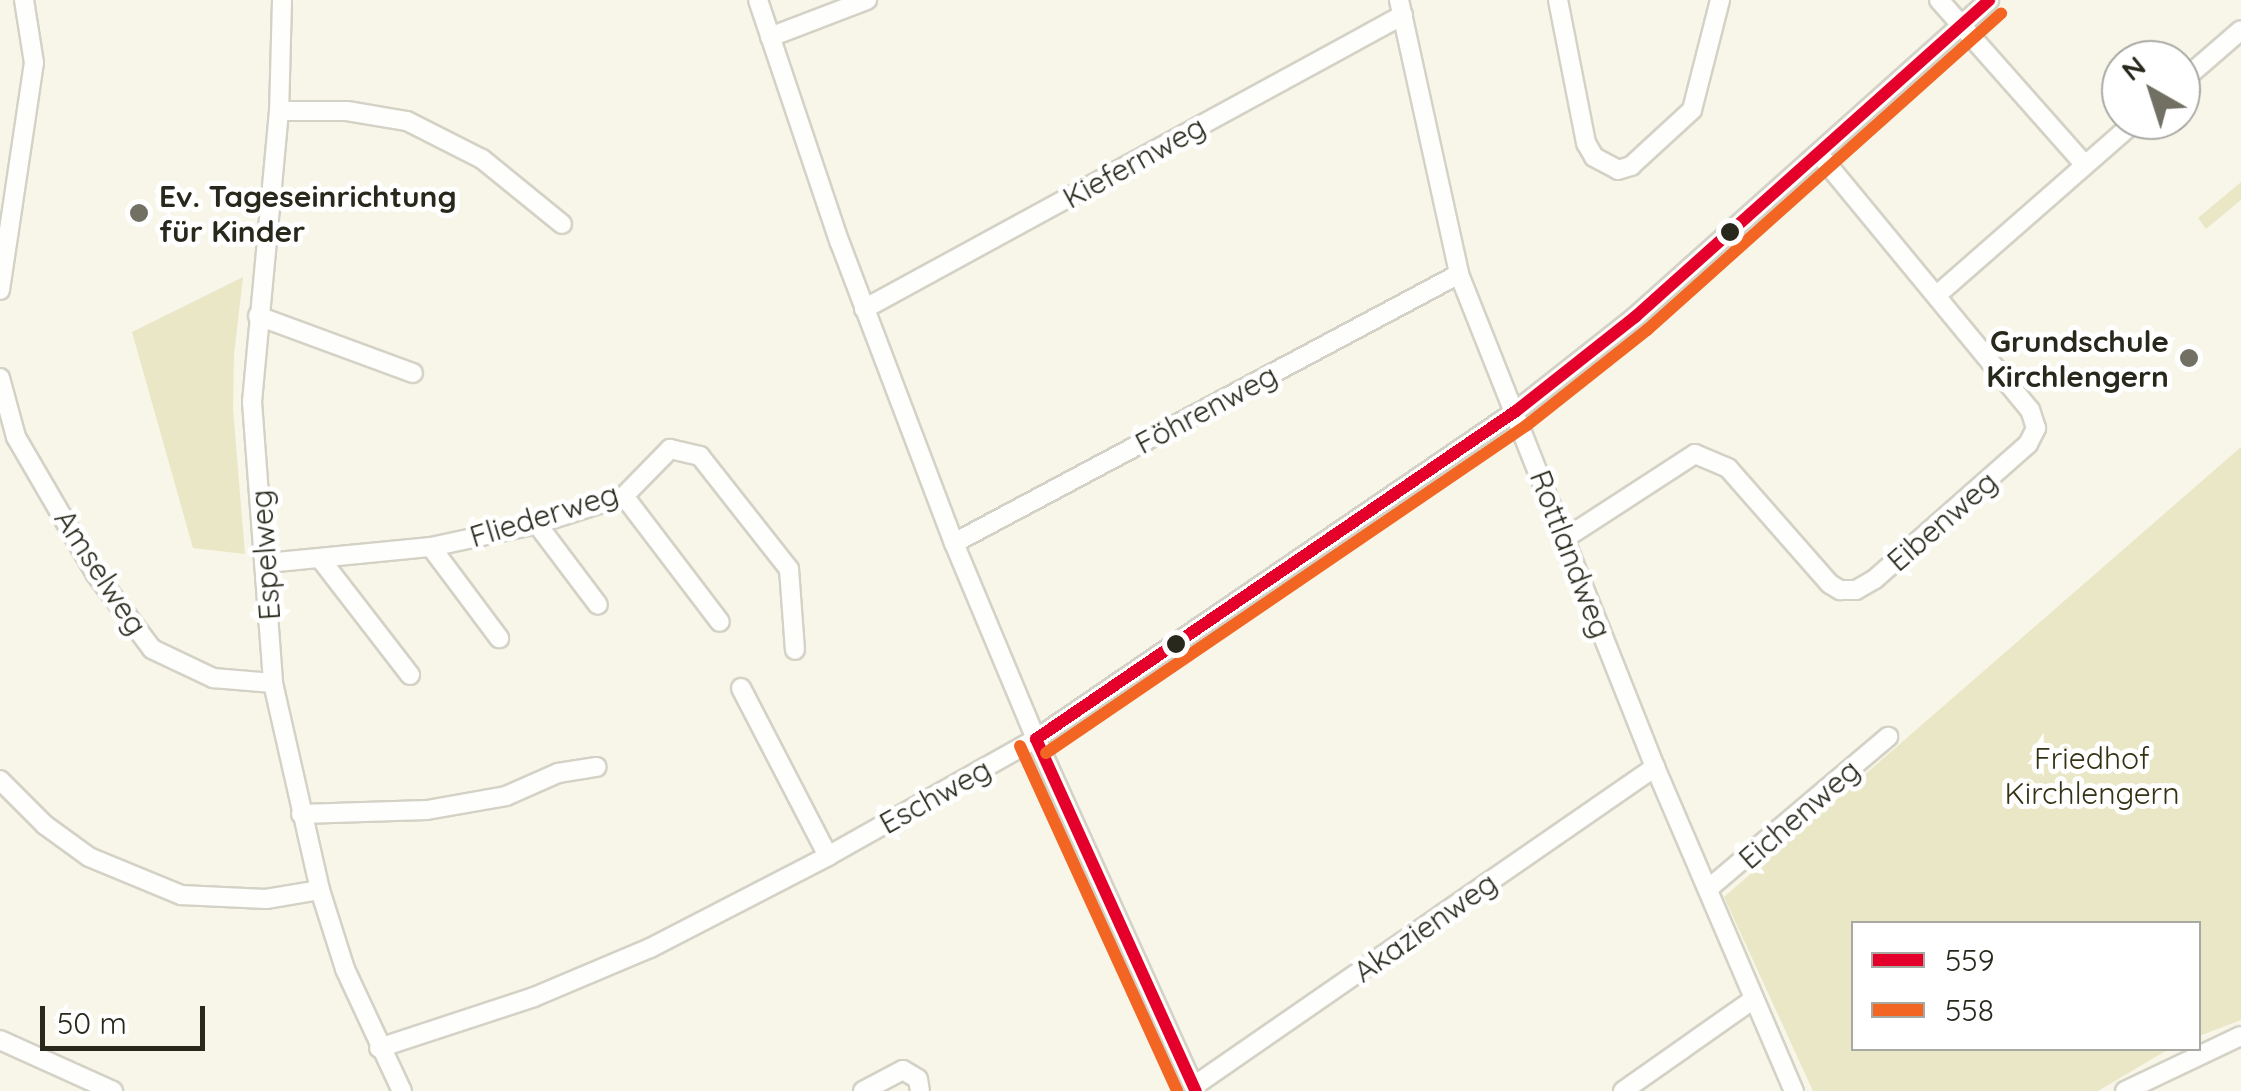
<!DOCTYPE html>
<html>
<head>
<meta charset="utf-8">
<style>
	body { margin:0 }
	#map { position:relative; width:2241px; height:1091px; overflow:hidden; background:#f8f6e8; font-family:Quicksand,sans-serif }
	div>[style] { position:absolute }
	.green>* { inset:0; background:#eae7c7 }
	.roads { filter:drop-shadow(2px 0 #d4d2c6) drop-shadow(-2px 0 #d4d2c6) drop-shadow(0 2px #d4d2c6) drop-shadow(0 -2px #d4d2c6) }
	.minor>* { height:18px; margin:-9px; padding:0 9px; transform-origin:9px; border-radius:9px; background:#fefefc }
	.bus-1>* { height:12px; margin:-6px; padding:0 6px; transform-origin:6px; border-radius:6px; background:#e4002b }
	.bus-2>* { height:12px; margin:-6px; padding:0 6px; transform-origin:6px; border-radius:6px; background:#f26522 }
	.dots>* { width:28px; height:28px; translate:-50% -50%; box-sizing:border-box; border:5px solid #fff; border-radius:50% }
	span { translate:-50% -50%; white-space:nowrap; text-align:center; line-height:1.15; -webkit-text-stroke:10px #fff; paint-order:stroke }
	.street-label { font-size:30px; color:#29281c }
	.poi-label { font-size:30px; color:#29281c; font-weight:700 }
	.left { translate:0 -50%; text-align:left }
	.right { translate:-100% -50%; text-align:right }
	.park-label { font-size:30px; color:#343114 }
	.legend { position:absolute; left:1851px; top:921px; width:350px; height:130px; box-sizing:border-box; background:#fff; border:2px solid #a9a9a4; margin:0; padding:12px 18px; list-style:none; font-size:30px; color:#29281c }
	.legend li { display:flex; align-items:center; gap:20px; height:50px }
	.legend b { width:50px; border:2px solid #a9a9a4 }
	.north { position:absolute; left:2101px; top:40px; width:100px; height:100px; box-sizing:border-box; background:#fff; border:2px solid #a9a9a4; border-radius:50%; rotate:321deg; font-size:28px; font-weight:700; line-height:40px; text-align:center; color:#29281c }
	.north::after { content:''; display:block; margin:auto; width:35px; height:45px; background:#717063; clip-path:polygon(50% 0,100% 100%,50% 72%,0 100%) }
	.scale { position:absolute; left:40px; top:1006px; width:165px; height:45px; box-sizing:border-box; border:5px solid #29281c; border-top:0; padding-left:12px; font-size:30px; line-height:35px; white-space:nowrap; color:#29281c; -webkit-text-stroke:8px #fff; paint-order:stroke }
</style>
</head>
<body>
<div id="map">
	<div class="green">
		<i style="clip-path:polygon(2241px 182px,2241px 200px,2206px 229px,2198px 218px)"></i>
		<i style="clip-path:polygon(243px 277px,234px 355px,233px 409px,245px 554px,193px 548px,132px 332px)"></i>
		<i style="clip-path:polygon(2241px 447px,2241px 1020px,2199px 1036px,2198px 924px,1854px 924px,1854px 1048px,2169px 1049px,2098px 1091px,1813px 1091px,1724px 897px)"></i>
	</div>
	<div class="roads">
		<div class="minor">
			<i style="left:282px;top:0;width:111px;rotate:91.5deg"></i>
			<i style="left:279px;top:111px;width:292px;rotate:95.3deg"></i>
			<i style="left:252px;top:402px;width:282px;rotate:85.7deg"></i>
			<i style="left:273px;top:683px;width:212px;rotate:77.2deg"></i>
			<i style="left:320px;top:890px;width:83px;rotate:72.4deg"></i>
			<i style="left:345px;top:969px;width:135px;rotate:65deg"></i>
			<i style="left:758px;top:0;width:256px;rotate:71.4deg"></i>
			<i style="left:840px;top:243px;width:321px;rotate:69.2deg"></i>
			<i style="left:954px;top:543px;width:212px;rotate:67.3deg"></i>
			<i style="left:1036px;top:739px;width:387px;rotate:65.6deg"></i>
			<i style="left:1399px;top:0;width:280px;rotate:77.6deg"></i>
			<i style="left:1459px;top:274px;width:531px;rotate:68.32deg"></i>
			<i style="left:1655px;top:767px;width:353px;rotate:66.8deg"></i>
			<i style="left:1558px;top:0;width:146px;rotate:78.9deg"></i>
			<i style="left:1586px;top:143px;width:16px;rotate:60deg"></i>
			<i style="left:1594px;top:157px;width:27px;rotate:28deg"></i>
			<i style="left:1618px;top:170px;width:14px;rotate:-17deg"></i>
			<i style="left:1631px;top:166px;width:83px;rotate:-42.6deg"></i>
			<i style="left:1692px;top:110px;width:114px;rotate:-75.7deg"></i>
			<i style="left:1939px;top:0;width:220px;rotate:48.5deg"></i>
			<i style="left:770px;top:37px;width:104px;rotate:-20.9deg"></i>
			<i style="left:2181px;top:82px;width:79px;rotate:-40.9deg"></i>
			<i style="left:279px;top:111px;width:68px"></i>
			<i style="left:347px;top:111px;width:61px;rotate:9.5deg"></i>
			<i style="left:407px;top:121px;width:84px;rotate:26.9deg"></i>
			<i style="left:482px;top:159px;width:103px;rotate:39.1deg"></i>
			<i style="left:0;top:290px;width:230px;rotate:-81.5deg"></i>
			<i style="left:34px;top:63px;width:64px;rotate:-99deg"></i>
			<i style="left:1937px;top:295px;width:266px;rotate:-41.2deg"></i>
			<i style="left:864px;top:309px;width:614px;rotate:-28.61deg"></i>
			<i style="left:258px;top:316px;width:165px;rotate:20.2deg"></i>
			<i style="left:0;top:378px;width:61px;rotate:74.8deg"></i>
			<i style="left:16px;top:437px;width:157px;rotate:59.8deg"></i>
			<i style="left:95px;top:573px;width:95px;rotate:53.1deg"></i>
			<i style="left:152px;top:649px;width:68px;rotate:25.4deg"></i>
			<i style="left:213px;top:678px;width:60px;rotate:4.8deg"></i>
			<i style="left:624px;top:496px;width:158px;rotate:52.7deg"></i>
			<i style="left:537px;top:524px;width:101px;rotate:53deg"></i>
			<i style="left:1564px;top:539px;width:156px;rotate:-33deg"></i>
			<i style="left:1695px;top:454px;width:36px;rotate:23deg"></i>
			<i style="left:1728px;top:468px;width:154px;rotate:48.7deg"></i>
			<i style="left:1830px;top:584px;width:12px;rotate:31deg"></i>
			<i style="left:1840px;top:590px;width:16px"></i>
			<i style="left:1856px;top:590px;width:22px;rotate:-30deg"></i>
			<i style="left:1875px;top:579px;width:204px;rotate:-41.4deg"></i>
			<i style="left:2028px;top:444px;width:18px;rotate:-63deg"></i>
			<i style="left:2036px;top:428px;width:19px;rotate:-108deg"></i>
			<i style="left:2030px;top:410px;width:332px;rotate:-129.5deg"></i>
			<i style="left:954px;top:543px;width:572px;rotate:-28.04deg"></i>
			<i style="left:431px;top:547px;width:114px;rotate:53.2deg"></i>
			<i style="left:322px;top:561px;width:144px;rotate:52.3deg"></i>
			<i style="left:267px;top:563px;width:165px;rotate:-5.6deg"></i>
			<i style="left:431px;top:547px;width:108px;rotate:-12.2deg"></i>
			<i style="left:537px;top:524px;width:91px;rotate:-17.8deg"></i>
			<i style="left:624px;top:496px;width:66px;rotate:-45.6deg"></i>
			<i style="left:670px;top:449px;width:31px;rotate:13deg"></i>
			<i style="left:700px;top:456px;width:144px;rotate:51.8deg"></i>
			<i style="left:789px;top:569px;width:81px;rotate:85.8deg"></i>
			<i style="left:741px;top:688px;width:189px;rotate:62.6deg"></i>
			<i style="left:0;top:780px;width:64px;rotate:45deg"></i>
			<i style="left:45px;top:825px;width:54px;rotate:36deg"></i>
			<i style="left:89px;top:857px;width:100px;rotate:22.4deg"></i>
			<i style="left:181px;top:895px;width:85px;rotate:2.7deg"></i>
			<i style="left:266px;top:899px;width:55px;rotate:-9.5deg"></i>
			<i style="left:301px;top:814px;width:126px;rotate:-1.8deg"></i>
			<i style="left:427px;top:810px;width:80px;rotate:-10deg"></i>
			<i style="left:506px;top:796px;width:57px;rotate:-23.9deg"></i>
			<i style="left:558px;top:773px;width:39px;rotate:-9deg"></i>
			<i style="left:1708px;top:889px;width:236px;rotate:-40.2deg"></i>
			<i style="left:0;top:1040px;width:124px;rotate:24.3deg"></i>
			<i style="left:379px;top:1048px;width:163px;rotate:-18.2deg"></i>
			<i style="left:534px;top:997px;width:126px;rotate:-22.9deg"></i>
			<i style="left:650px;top:948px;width:200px;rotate:-27.3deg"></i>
			<i style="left:828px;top:856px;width:239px;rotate:-29.4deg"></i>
			<i style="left:1036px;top:739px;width:581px;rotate:-34.35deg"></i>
			<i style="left:1516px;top:411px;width:152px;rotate:-38.3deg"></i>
			<i style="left:1635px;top:317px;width:475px;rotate:-41.8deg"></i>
			<i style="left:1194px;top:1086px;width:561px;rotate:-34.68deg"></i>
			<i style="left:863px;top:1091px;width:45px;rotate:-27.7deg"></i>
			<i style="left:903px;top:1070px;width:17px;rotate:31deg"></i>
			<i style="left:918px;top:1079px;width:12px;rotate:81deg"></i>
			<i style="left:1623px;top:1091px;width:160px;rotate:-35.1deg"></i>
			<i style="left:2125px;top:1091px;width:128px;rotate:-25.4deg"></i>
		</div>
	</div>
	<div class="bus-1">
		<i style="left:1036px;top:739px;width:581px;rotate:-34.35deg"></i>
		<i style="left:1516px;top:411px;width:152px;rotate:-38.3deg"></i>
		<i style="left:1635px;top:317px;width:475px;rotate:-41.8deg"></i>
		<i style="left:1036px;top:739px;width:387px;rotate:65.6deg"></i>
	</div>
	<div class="bus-2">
		<i style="left:1020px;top:746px;width:379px;rotate:65.5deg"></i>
		<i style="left:1046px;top:753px;width:582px;rotate:-34.29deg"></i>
		<i style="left:1527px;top:425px;width:153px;rotate:-38.4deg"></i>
		<i style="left:1647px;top:330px;width:475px;rotate:-41.8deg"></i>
	</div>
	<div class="dots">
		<i style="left:139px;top:213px;background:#717063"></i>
		<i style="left:1730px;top:232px;background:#29281c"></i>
		<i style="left:2189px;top:358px;background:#717063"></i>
		<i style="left:1176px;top:644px;background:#29281c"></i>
	</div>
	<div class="street-label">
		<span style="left:1134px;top:162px;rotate:-29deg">Kiefernweg</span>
		<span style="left:1206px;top:409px;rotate:-28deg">Föhrenweg</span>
		<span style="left:544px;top:515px;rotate:-17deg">Fliederweg</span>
		<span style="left:1942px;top:521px;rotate:-41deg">Eibenweg</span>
		<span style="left:1571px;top:554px;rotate:69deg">Rottlandweg</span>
		<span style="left:265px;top:555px;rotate:-94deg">Espelweg</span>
		<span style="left:101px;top:572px;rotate:57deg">Amselweg</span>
		<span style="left:935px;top:796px;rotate:-29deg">Eschweg</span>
		<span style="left:1799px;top:814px;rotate:-41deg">Eichenweg</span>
		<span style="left:1425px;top:927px;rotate:-35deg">Akazienweg</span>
	</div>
	<div class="poi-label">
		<span class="left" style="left:159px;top:213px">Ev. Tageseinrichtung<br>für Kinder</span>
		<span class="right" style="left:2169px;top:358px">Grundschule<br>Kirchlengern</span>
	</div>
	<div class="park-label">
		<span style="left:2092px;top:775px">Friedhof<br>Kirchlengern</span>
	</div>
	<ul class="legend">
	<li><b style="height:12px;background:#e4002b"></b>559</li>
	<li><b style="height:12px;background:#f26522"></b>558</li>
	</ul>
	<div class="north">N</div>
	<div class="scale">50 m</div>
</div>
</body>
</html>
